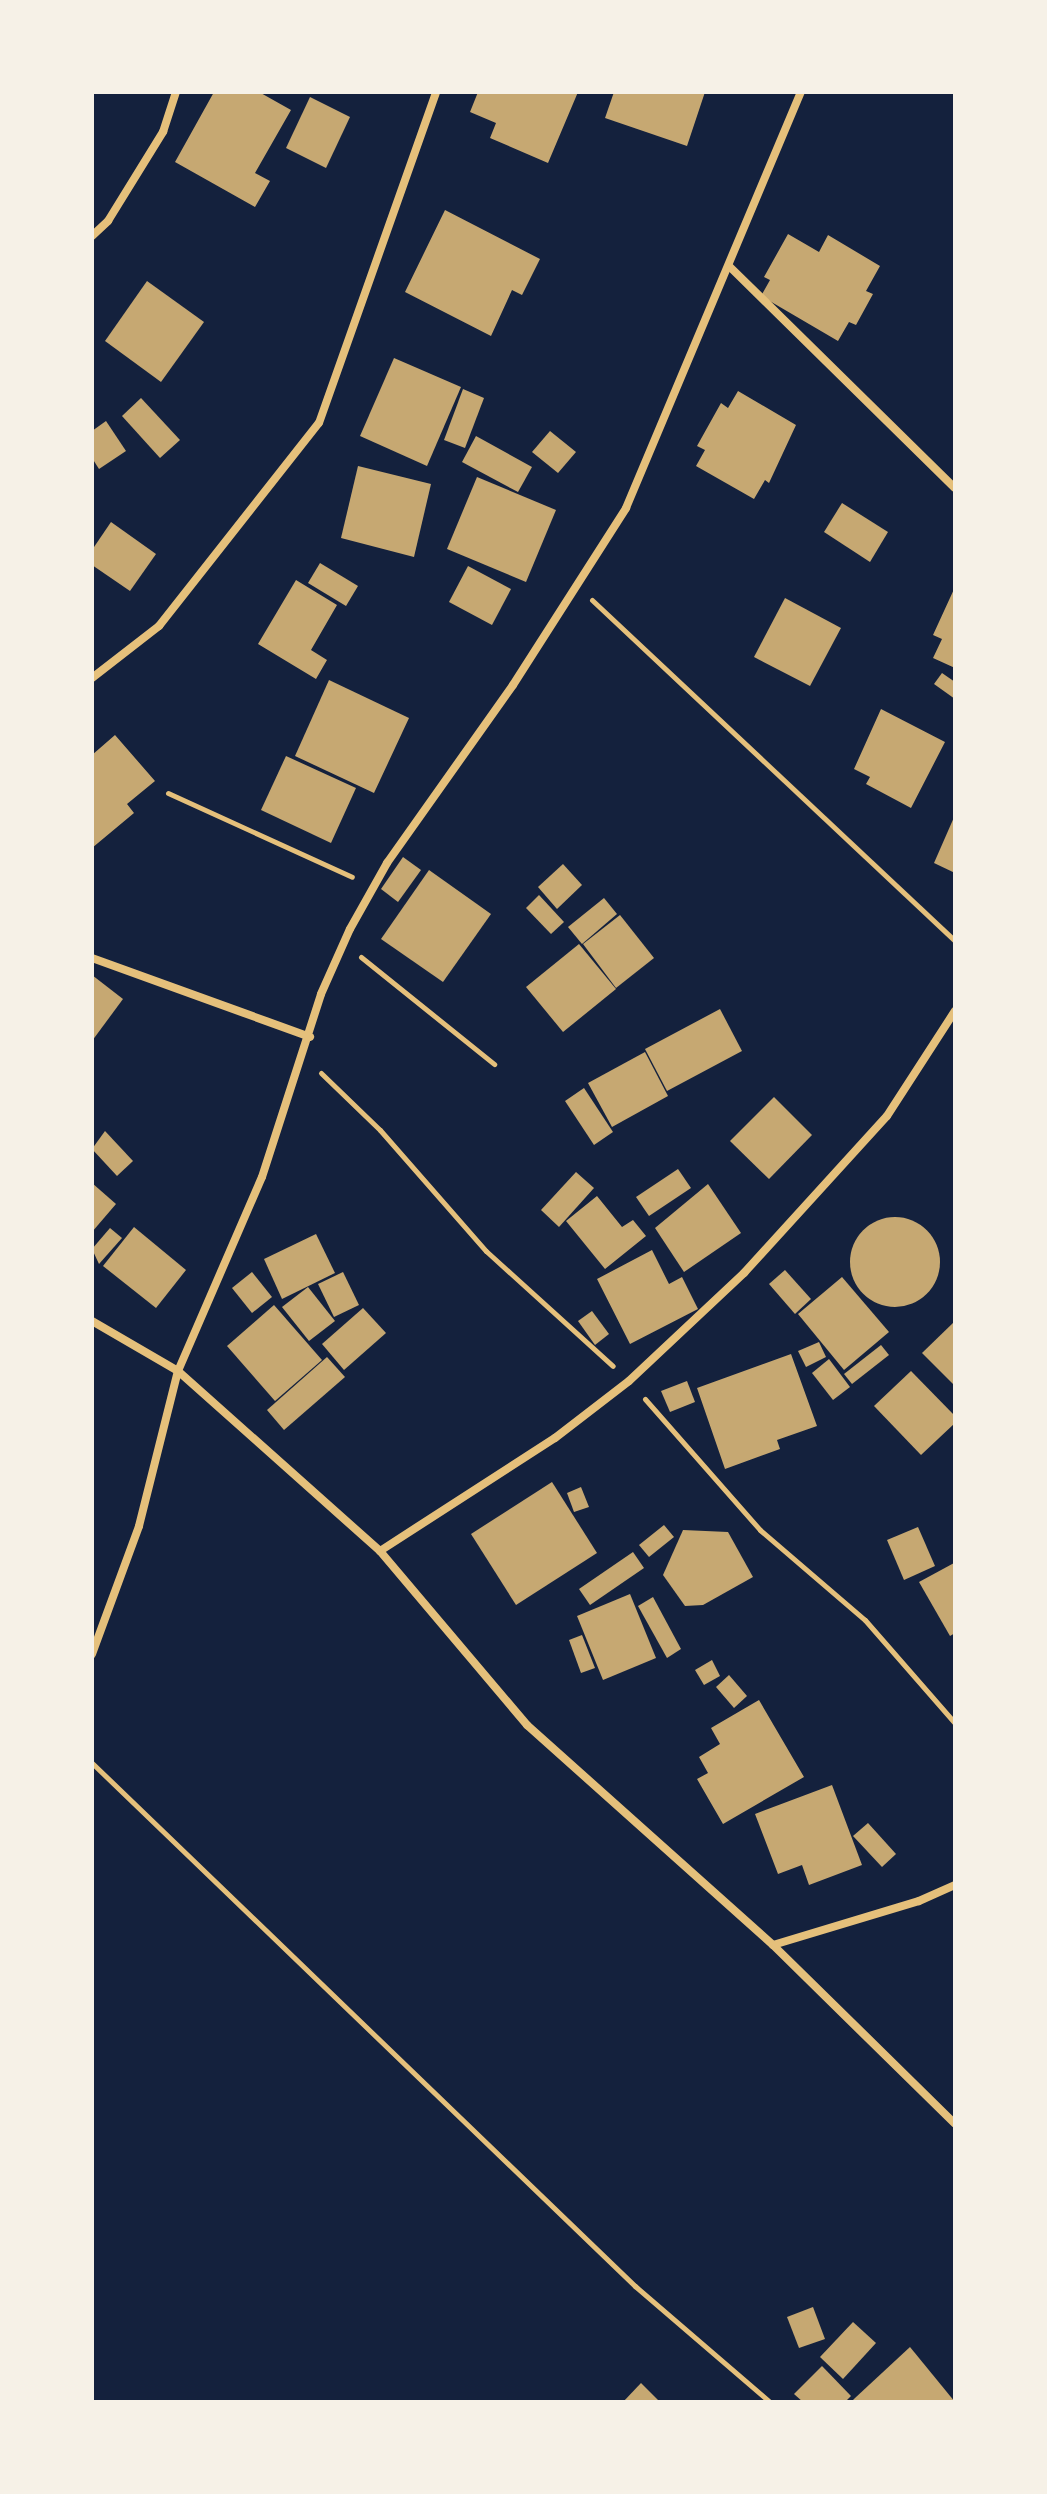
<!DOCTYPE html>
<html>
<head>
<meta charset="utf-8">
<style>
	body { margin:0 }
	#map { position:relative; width:1047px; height:2494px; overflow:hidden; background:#14213d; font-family:Lora,serif }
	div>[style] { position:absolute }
	.building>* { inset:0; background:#c6a872 }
	.round { border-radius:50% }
	.path>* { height:5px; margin:-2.5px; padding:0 2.5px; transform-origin:2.5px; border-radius:2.5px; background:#e5c07b }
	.minor>* { height:8px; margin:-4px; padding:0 4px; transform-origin:4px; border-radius:4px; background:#e5c07b }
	span { translate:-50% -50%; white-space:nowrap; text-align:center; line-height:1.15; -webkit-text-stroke:8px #f6f1e7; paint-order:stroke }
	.frame { position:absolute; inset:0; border:94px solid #f6f1e7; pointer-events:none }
</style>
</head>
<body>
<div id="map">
	<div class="building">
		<i style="clip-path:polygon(214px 92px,259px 92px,291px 110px,255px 173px,270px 181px,255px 207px,175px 162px)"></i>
		<i style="clip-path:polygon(478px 92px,578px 92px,548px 163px,490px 138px,496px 123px,470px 112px)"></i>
		<i style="clip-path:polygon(614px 92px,705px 92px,687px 146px,605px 118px)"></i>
		<i style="clip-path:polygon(310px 97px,350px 117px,326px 168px,286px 148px)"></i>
		<i style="clip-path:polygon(445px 210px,540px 259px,522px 295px,512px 290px,491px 336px,405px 292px)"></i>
		<i style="clip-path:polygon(788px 234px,819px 252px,828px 235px,880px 266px,866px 291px,873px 294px,856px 325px,849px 322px,838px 341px,761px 296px,770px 280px,764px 277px)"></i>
		<i style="clip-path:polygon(147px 281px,204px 322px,161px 382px,105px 341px)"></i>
		<i style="clip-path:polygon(394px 358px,461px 387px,427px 466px,360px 436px)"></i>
		<i style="clip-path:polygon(463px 389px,484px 398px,465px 448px,444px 440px)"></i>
		<i style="clip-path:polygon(738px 391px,796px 425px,769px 483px,765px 480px,754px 499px,696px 466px,705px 450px,697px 446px,721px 403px,728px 408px)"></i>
		<i style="clip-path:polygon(141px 398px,180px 440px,160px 458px,122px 416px)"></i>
		<i style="clip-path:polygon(106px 421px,126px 451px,99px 469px,92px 458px,92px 431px)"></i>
		<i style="clip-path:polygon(550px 431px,576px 452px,558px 473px,532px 452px)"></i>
		<i style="clip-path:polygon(476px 436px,532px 467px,518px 492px,462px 462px)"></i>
		<i style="clip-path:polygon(358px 466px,431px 484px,414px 557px,341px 538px)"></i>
		<i style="clip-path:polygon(477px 477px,556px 510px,526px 582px,447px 549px)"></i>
		<i style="clip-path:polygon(842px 503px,888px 532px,870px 562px,824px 532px)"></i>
		<i style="clip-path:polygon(111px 522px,156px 554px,130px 591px,92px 565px,92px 550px)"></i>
		<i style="clip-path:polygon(320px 563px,358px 586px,346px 606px,308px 583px)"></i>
		<i style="clip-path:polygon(468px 566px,511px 589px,492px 625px,449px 602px)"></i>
		<i style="clip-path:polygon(296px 580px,337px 605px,311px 650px,327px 660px,316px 679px,258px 644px)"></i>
		<i style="clip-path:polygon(955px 587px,955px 668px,933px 658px,942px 639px,933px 635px)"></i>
		<i style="clip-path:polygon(785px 598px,841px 628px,810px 686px,754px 657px)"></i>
		<i style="clip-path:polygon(942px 673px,955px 682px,955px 699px,934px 684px)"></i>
		<i style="clip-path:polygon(329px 680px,409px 718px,374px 793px,295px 756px)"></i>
		<i style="clip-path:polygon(881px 709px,945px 742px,911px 808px,866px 784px,870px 777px,854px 769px)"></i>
		<i style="clip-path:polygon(115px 735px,155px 781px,127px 804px,134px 813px,92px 848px,92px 755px)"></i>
		<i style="clip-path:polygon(286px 756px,356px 788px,331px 843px,261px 810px)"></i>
		<i style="clip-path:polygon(955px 815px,955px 873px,934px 863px)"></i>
		<i style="clip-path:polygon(403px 857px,421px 870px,398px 902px,381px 889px)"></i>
		<i style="clip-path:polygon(563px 864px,582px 885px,557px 909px,538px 887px)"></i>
		<i style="clip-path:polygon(429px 870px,491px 914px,443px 982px,381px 939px)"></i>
		<i style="clip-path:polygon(539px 895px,564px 922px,551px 934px,526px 908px)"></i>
		<i style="clip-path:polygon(604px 898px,617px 914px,582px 944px,568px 927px)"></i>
		<i style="clip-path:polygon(620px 915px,654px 958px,616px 988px,583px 944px)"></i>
		<i style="clip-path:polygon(579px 944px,616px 989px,563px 1032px,526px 987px)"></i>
		<i style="clip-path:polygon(92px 975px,123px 999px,92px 1041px)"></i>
		<i style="clip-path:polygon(720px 1009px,742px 1051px,667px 1091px,645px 1049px)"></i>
		<i style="clip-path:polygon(645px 1052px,668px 1096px,612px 1127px,588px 1083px)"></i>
		<i style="clip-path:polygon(584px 1088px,613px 1132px,594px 1145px,565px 1101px)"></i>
		<i style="clip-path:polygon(774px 1097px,812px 1135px,769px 1179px,730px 1141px)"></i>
		<i style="clip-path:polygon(105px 1131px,133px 1161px,117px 1176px,92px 1149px)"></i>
		<i style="clip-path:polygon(678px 1169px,691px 1188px,649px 1216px,636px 1197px)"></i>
		<i style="clip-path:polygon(576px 1172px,594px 1188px,559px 1227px,541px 1210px)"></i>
		<i style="clip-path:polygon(92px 1183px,116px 1204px,92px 1232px)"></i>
		<i style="clip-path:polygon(708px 1184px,741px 1233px,684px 1272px,655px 1228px)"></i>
		<i style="clip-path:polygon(597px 1196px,622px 1227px,633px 1220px,646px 1236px,605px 1269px,566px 1221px)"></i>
		<i class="round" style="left:850px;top:1217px;width:90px;height:90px"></i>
		<i style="clip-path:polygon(134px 1227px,186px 1270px,156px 1308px,103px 1266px)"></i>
		<i style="clip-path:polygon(110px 1228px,122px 1238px,99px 1264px,92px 1249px)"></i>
		<i style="clip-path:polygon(316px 1234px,335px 1273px,282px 1299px,264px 1259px)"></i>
		<i style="clip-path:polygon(652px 1250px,669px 1284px,682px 1277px,698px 1309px,630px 1344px,597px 1279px)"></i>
		<i style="clip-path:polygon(785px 1270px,811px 1299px,795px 1314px,769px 1284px)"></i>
		<i style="clip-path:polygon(252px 1272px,272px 1297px,252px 1313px,232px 1288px)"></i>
		<i style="clip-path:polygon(343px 1272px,359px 1305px,334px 1317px,318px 1284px)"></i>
		<i style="clip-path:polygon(842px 1277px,889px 1332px,844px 1370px,798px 1314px)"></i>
		<i style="clip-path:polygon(308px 1287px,335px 1321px,309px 1341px,282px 1307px)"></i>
		<i style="clip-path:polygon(274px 1305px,322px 1360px,275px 1401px,227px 1346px)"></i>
		<i style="clip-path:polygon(363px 1308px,386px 1333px,344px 1370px,322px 1344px)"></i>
		<i style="clip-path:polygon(592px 1311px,609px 1334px,595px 1345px,578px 1321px)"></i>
		<i style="clip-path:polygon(955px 1321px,955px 1386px,922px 1353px)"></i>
		<i style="clip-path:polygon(819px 1342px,826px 1357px,806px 1367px,798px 1351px)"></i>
		<i style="clip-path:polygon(881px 1345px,889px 1355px,852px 1384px,844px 1374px)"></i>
		<i style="clip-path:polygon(791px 1354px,817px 1426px,777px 1440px,780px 1449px,725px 1469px,697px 1388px)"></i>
		<i style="clip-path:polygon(327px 1357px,345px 1377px,284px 1430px,267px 1410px)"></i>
		<i style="clip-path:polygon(829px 1359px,850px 1387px,833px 1400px,812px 1373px)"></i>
		<i style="clip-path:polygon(911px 1371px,955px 1416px,955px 1423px,921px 1455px,874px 1406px)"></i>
		<i style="clip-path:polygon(687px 1381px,695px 1402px,670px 1412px,661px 1391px)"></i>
		<i style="clip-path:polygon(552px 1482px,597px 1553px,516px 1605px,471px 1534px)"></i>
		<i style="clip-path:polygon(581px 1487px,589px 1507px,574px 1512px,567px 1493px)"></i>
		<i style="clip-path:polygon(664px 1525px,674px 1537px,649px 1557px,639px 1545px)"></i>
		<i style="clip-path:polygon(918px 1527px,935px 1566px,904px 1580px,887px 1540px)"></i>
		<i style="clip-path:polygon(683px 1530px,728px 1532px,753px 1577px,703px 1605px,685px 1606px,663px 1575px)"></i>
		<i style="clip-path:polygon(633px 1552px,644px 1568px,590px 1605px,579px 1589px)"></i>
		<i style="clip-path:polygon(954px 1563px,955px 1633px,950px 1636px,919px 1582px)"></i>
		<i style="clip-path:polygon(630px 1594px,656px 1658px,603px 1680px,577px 1616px)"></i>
		<i style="clip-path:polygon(653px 1597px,681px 1649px,667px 1658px,638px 1606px)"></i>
		<i style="clip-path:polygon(582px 1635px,595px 1668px,581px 1673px,569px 1640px)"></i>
		<i style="clip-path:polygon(712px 1660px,720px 1676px,704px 1685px,695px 1670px)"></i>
		<i style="clip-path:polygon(729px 1675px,747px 1696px,734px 1708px,716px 1687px)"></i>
		<i style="clip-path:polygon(759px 1700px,804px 1777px,723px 1824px,697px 1779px,708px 1773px,699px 1757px,720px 1744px,711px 1728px)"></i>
		<i style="clip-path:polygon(832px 1785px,862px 1865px,809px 1885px,802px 1865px,778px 1874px,755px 1814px)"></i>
		<i style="clip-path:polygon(868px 1823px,896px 1854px,882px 1867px,853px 1836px)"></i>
		<i style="clip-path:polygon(813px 2307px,825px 2339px,799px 2348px,787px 2317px)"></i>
		<i style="clip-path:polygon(853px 2322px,876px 2343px,843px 2379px,820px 2357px)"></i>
		<i style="clip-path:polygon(910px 2347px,955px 2402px,851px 2402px,855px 2398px)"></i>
		<i style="clip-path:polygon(822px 2366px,851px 2396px,845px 2402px,803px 2402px,794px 2394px)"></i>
		<i style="clip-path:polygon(641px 2383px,660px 2402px,623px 2402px)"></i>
	</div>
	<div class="path">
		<i style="left:592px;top:600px;width:498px;rotate:43.2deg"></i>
		<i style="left:168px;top:793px;width:202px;rotate:24.5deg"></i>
		<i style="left:361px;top:957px;width:171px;rotate:38.8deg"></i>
		<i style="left:321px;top:1073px;width:82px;rotate:44deg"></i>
		<i style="left:380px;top:1130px;width:161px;rotate:48.8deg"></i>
		<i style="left:486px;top:1251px;width:171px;rotate:42.2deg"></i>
		<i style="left:645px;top:1399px;width:174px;rotate:48.7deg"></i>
		<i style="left:760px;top:1530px;width:138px;rotate:40.6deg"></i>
		<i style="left:865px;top:1620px;width:137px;rotate:48.9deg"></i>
		<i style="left:92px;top:1763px;width:754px;rotate:43.93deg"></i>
		<i style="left:635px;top:2286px;width:178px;rotate:40.7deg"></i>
	</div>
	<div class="minor">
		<i style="left:92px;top:236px;width:22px;rotate:-43deg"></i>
		<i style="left:108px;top:221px;width:105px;rotate:-58.3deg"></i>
		<i style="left:163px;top:132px;width:42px;rotate:-72deg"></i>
		<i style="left:730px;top:267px;width:315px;rotate:44.5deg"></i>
		<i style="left:92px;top:678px;width:85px;rotate:-37.8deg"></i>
		<i style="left:159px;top:626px;width:258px;rotate:-51.8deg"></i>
		<i style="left:319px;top:423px;width:351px;rotate:-70.5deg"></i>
		<i style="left:92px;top:958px;width:232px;rotate:19.9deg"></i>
		<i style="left:92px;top:1321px;width:99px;rotate:30.2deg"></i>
		<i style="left:178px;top:1371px;width:271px;rotate:41.7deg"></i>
		<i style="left:380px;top:1551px;width:228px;rotate:49.8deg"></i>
		<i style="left:527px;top:1725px;width:330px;rotate:41.8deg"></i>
		<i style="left:773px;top:1945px;width:255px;rotate:44.5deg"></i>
		<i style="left:380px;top:1551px;width:208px;rotate:-32.9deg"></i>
		<i style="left:555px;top:1438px;width:93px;rotate:-37.6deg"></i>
		<i style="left:629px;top:1381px;width:158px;rotate:-43.2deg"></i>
		<i style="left:744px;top:1273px;width:212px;rotate:-47.7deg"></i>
		<i style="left:887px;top:1116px;width:125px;rotate:-57.1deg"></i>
		<i style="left:92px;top:1654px;width:136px;rotate:-69.8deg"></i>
		<i style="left:139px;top:1526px;width:160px;rotate:-75.9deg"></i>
		<i style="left:178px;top:1371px;width:211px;rotate:-66.6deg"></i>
		<i style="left:262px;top:1177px;width:192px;rotate:-72.1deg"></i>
		<i style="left:321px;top:994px;width:71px;rotate:-66deg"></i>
		<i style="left:350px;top:929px;width:76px;rotate:-60.7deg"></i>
		<i style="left:387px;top:863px;width:218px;rotate:-54.7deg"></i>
		<i style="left:513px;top:685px;width:210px;rotate:-57.4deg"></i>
		<i style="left:626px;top:508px;width:451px;rotate:-67.2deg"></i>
		<i style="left:773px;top:1945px;width:152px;rotate:-16.8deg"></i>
		<i style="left:919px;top:1901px;width:39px;rotate:-24deg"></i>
	</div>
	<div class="frame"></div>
</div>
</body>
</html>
